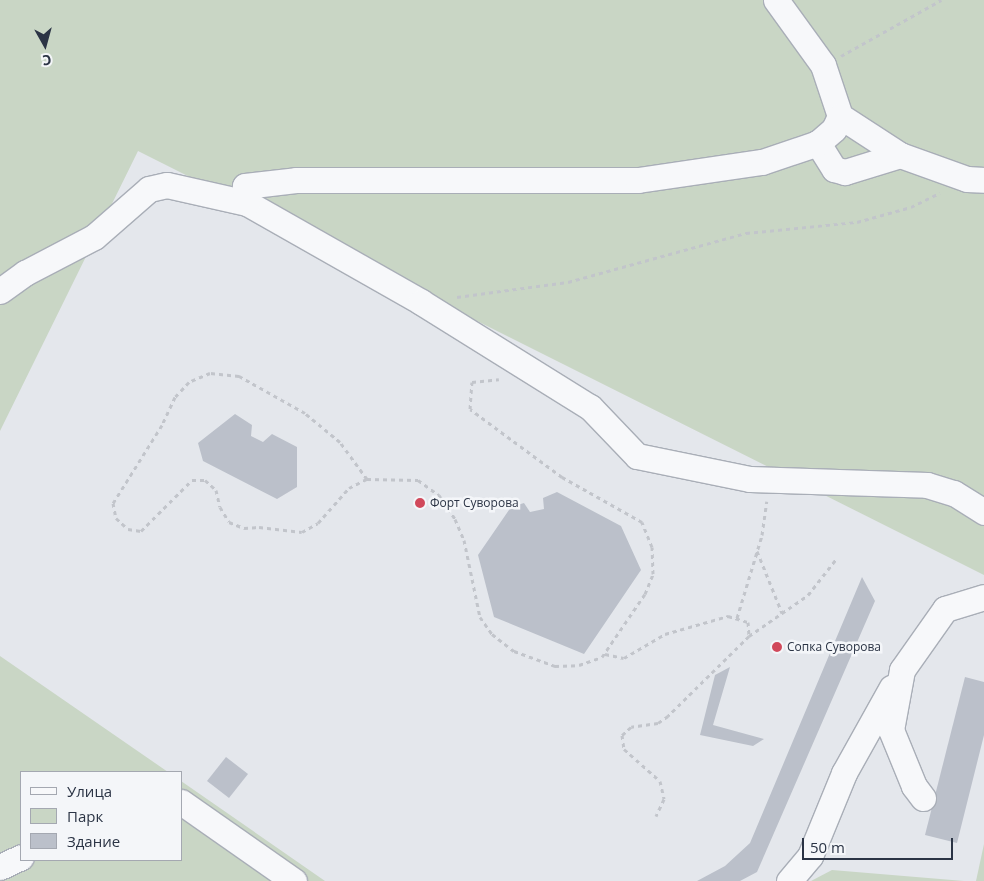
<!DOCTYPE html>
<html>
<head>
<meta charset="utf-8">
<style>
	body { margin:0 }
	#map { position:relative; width:984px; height:881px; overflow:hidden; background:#e4e7ec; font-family:"Open Sans",sans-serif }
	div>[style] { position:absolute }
	.green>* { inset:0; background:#c9d6c5 }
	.building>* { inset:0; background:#bbc0ca }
	.path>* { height:3px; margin-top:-1.5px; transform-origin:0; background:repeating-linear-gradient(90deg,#c2c5cb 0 4px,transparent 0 8px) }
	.roads { filter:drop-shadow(1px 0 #a9aeb7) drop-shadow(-1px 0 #a9aeb7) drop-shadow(0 1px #a9aeb7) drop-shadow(0 -1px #a9aeb7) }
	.minor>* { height:25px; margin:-12.5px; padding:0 12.5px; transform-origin:12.5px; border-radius:12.5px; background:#f7f8fa }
	.dots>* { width:14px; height:14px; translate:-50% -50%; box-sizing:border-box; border:2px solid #f4f6f9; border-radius:50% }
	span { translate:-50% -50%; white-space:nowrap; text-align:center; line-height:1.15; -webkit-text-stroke:5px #f4f6f9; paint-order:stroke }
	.poi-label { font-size:12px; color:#2b3445 }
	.left { translate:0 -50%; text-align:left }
	.legend { position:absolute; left:20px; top:771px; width:162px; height:90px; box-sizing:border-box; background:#f4f6f9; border:1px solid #a4a8b1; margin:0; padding:6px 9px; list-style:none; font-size:15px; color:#2b3445 }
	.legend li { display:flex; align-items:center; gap:10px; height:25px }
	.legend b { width:25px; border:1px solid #a4a8b1 }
	.north { position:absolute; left:20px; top:20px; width:50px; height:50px; -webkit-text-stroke:4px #f4f6f9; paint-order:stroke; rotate:173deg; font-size:14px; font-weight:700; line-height:20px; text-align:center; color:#2b3445 }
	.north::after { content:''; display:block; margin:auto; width:18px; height:22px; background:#2b3445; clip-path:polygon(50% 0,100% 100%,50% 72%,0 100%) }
	.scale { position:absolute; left:802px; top:838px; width:151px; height:22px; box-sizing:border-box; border:2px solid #2b3445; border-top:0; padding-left:6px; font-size:15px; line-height:18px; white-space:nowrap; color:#2b3445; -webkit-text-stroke:4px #f4f6f9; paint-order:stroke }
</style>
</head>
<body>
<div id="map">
	<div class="green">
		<i style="clip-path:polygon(0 0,984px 0,984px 575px,138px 151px,0 431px)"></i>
		<i style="clip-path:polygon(0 656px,168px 772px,21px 772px,21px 860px,181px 860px,181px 781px,325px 881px,0 881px)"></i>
		<i style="clip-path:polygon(984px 844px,984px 881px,976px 881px)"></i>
		<i style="clip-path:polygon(832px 870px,964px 881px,811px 881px)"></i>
	</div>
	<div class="building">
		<i style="clip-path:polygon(235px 414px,252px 425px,251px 436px,263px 442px,272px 434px,297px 447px,297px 487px,277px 499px,203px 461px,198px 443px)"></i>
		<i style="clip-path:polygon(557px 492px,621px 526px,641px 570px,584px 654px,494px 617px,478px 555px,511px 507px,524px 503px,530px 512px,544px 509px,543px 498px)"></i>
		<i style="clip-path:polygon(862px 577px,875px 601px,757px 872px,740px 881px,697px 881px,725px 866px,750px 843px)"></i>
		<i style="clip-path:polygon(730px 667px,713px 725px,764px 739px,753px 746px,700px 735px,715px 675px)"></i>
		<i style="clip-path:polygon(965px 677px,984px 682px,984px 735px,957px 843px,925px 835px)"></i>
		<i style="clip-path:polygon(226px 757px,248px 774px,229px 798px,207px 781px)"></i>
	</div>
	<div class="path">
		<i style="left:841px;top:56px;width:115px;rotate:-29.2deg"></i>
		<i style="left:457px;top:297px;width:112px;rotate:-7.7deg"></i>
		<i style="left:568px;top:282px;width:185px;rotate:-15.4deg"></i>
		<i style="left:746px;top:233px;width:112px;rotate:-5.7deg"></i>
		<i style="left:857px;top:222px;width:56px;rotate:-15.5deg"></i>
		<i style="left:911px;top:207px;width:32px;rotate:-26deg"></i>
		<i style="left:367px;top:479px;width:46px;rotate:-126.1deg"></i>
		<i style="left:340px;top:442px;width:45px;rotate:-140.4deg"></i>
		<i style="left:305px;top:413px;width:76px;rotate:-150.7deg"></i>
		<i style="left:239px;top:376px;width:29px;rotate:-174deg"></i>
		<i style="left:210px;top:373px;width:23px;rotate:157deg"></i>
		<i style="left:189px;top:382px;width:21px;rotate:133deg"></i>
		<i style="left:175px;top:397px;width:31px;rotate:115deg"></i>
		<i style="left:162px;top:425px;width:92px;rotate:122.1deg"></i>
		<i style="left:113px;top:503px;width:15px;rotate:79deg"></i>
		<i style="left:116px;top:518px;width:16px;rotate:43deg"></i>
		<i style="left:128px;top:529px;width:13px;rotate:9deg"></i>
		<i style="left:141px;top:531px;width:72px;rotate:-45deg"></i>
		<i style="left:192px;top:480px;width:13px"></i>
		<i style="left:205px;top:480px;width:15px;rotate:42deg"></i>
		<i style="left:216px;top:490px;width:17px;rotate:77deg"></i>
		<i style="left:220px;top:507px;width:17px;rotate:59deg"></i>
		<i style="left:229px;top:522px;width:16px;rotate:22deg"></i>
		<i style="left:244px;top:528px;width:15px;rotate:-4deg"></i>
		<i style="left:259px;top:527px;width:43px;rotate:6.6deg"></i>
		<i style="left:302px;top:532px;width:18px;rotate:-29deg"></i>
		<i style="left:318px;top:523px;width:47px;rotate:-48.5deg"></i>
		<i style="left:349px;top:488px;width:20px;rotate:-27deg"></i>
		<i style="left:367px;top:479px;width:51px;rotate:1.1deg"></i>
		<i style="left:418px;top:480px;width:26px;rotate:36deg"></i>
		<i style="left:439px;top:495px;width:29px;rotate:56deg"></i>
		<i style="left:455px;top:519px;width:23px;rotate:67deg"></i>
		<i style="left:464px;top:540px;width:79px;rotate:78.3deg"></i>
		<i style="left:480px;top:617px;width:21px;rotate:55deg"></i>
		<i style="left:492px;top:634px;width:28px;rotate:38deg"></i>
		<i style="left:514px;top:651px;width:44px;rotate:20.1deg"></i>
		<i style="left:555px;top:666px;width:24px;rotate:-2deg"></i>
		<i style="left:579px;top:665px;width:24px;rotate:-19deg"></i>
		<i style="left:602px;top:657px;width:76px;rotate:-55.7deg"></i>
		<i style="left:645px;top:594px;width:22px;rotate:-68deg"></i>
		<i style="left:653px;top:574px;width:27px;rotate:-92deg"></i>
		<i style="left:652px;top:547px;width:27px;rotate:-112deg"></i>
		<i style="left:642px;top:522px;width:92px;rotate:-150.6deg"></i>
		<i style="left:562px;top:477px;width:114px;rotate:-143.5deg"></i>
		<i style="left:470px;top:409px;width:27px;rotate:-86deg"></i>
		<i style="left:472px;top:382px;width:27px;rotate:-6deg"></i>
		<i style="left:757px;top:551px;width:67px;rotate:68deg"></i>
		<i style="left:737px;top:618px;width:87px;rotate:-73.2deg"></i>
		<i style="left:762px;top:535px;width:34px;rotate:-82deg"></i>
		<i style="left:749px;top:636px;width:72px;rotate:-34.8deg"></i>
		<i style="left:808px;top:595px;width:47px;rotate:-51.9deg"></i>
		<i style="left:605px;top:654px;width:19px;rotate:12deg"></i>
		<i style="left:624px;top:658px;width:48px;rotate:-30.3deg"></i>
		<i style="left:665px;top:634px;width:66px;rotate:-15.9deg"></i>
		<i style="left:728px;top:616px;width:21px;rotate:17deg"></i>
		<i style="left:748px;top:622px;width:14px;rotate:86deg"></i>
		<i style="left:749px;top:636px;width:114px;rotate:135.4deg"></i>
		<i style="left:668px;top:716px;width:12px;rotate:145deg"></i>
		<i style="left:658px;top:723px;width:27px;rotate:172deg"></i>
		<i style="left:631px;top:727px;width:12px;rotate:138deg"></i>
		<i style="left:622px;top:735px;width:14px;rotate:82deg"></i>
		<i style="left:624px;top:749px;width:48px;rotate:41.6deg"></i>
		<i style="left:660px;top:781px;width:18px;rotate:77deg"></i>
		<i style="left:664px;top:799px;width:19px;rotate:115deg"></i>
	</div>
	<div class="roads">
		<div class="minor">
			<i style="left:776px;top:0;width:80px;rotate:54.1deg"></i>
			<i style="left:823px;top:65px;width:54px;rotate:71.6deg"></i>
			<i style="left:900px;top:155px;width:58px;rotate:162.8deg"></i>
			<i style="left:845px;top:172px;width:11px;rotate:-165deg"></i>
			<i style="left:834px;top:169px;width:31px;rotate:-122deg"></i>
			<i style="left:818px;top:143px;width:21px;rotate:-41deg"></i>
			<i style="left:834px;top:129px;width:14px;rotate:-65deg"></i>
			<i style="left:840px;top:116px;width:72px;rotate:33deg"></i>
			<i style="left:900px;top:155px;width:71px;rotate:19.7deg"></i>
			<i style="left:967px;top:179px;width:17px;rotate:3deg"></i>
			<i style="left:247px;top:203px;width:200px;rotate:29.6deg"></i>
			<i style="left:421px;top:302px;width:199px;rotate:31.9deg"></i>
			<i style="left:590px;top:407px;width:68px;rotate:46.2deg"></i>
			<i style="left:637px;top:456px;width:115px;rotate:11.5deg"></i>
			<i style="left:750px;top:479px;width:177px;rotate:1.9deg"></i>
			<i style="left:927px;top:485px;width:28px;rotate:17deg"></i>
			<i style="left:954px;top:493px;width:36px;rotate:32deg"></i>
			<i style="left:0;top:291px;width:31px;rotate:-36deg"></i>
			<i style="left:25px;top:273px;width:78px;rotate:-27.6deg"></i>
			<i style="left:94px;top:237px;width:73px;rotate:-41.1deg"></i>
			<i style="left:149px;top:189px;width:18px;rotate:-13deg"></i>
			<i style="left:167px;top:185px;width:82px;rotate:12.7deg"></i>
			<i style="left:247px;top:203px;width:17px;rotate:-97deg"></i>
			<i style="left:245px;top:186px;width:51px;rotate:-6.7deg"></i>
			<i style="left:296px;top:180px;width:342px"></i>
			<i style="left:638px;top:180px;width:125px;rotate:-8.3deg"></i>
			<i style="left:762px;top:162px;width:59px;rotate:-18.7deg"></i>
			<i style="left:923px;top:798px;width:15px;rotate:-127deg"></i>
			<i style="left:914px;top:786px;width:61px;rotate:-112.3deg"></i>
			<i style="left:891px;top:730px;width:61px;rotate:-79.6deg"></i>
			<i style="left:902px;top:670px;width:75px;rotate:-54.8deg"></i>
			<i style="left:945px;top:609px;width:41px;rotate:-17.1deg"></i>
			<i style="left:181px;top:802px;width:138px;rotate:35deg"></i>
			<i style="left:0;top:867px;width:23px;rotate:-25deg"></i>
			<i style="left:789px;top:881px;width:33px;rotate:-50deg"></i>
			<i style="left:810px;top:856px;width:90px;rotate:-67.7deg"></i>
			<i style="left:844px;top:773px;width:98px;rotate:-60.8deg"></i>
		</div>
	</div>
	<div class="dots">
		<i style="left:420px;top:503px;background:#d1495b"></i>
		<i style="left:777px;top:647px;background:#d1495b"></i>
	</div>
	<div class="poi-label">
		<span class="left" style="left:430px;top:503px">Форт Суворова</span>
		<span class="left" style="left:787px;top:647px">Сопка Суворова</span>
	</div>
	<ul class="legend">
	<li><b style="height:6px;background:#f7f8fa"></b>Улица</li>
	<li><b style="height:14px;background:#c9d6c5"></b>Парк</li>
	<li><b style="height:14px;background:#bbc0ca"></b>Здание</li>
	</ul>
	<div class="north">С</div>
	<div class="scale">50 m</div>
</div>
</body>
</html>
